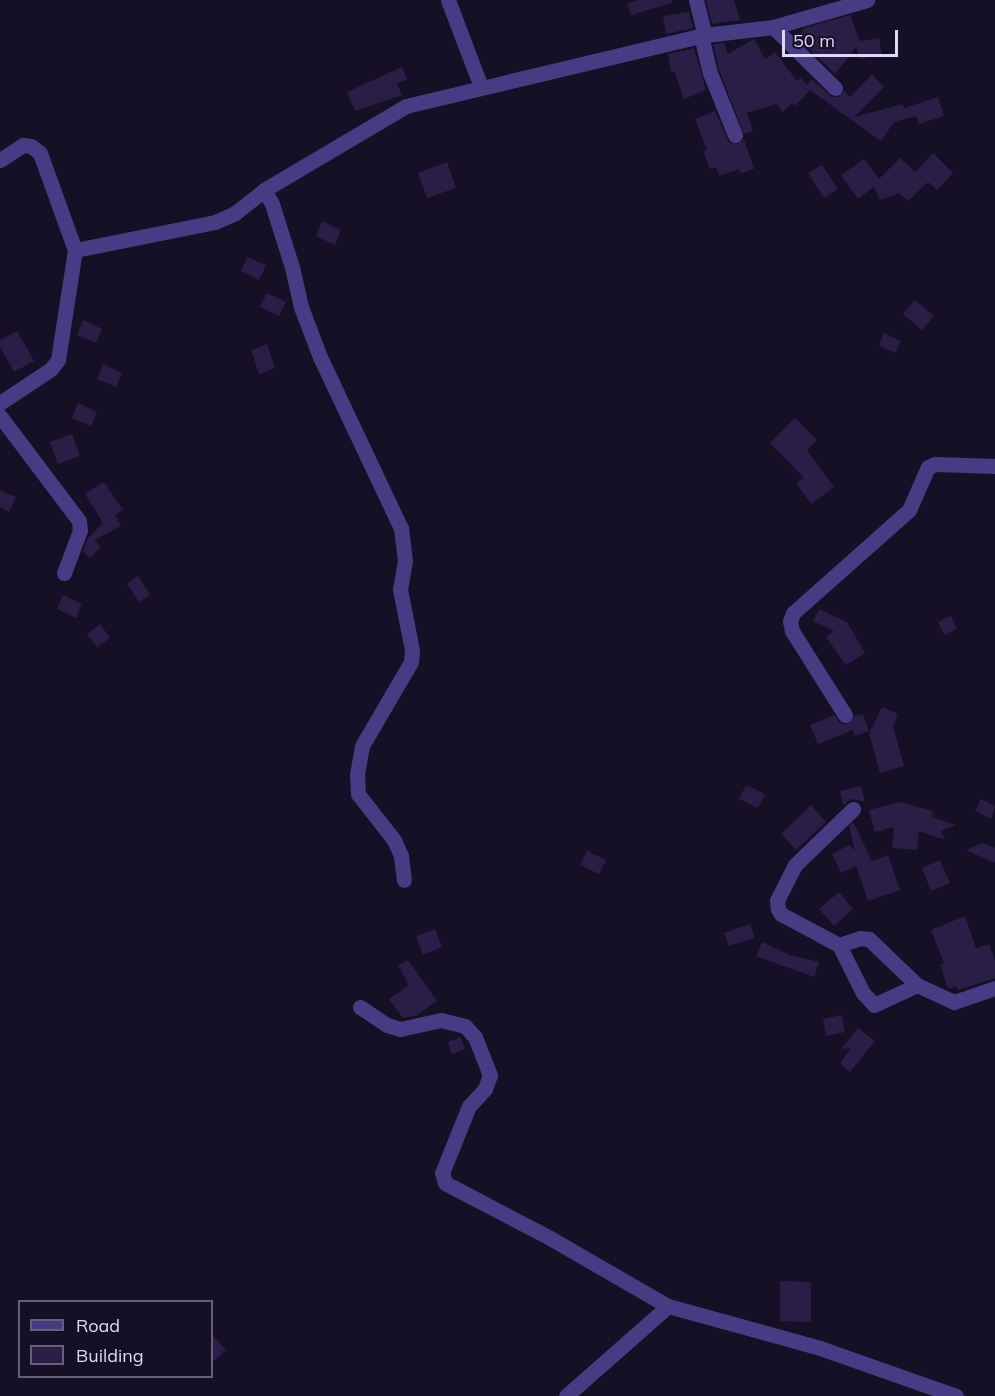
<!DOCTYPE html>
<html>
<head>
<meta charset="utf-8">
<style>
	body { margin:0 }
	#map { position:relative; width:995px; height:1396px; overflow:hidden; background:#161026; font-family:Mulish,sans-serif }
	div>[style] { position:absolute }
	.building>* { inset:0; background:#2a1d46 }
	.minor>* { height:15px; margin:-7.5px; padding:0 7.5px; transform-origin:7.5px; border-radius:7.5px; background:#473c84 }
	span { translate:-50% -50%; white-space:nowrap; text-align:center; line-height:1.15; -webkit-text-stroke:4.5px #161026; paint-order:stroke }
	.legend { position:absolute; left:18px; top:1300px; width:195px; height:78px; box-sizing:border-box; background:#161026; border:2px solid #665f7c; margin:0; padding:8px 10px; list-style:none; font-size:18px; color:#dfd6fe }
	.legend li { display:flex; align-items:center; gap:12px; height:30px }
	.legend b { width:30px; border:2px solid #665f7c }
	.scale { position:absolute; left:782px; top:30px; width:116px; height:27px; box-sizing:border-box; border:3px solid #dfd6fe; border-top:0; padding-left:8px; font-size:18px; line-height:21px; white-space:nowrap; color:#dfd6fe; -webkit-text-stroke:4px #161026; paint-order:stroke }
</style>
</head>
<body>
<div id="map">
	<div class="building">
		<i style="clip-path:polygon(638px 0,671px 0,672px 3px,631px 15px,627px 3px)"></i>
		<i style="clip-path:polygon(706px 0,734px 0,740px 20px,712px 24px)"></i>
		<i style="clip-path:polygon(689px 12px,693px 28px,666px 34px,663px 16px)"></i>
		<i style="clip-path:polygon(850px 15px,860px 41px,879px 38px,882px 55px,860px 59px,856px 47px,835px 74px,797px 37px,804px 28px)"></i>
		<i style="clip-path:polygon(754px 39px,765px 59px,775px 52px,797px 81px,801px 78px,807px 85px,812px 79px,832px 97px,838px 97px,844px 91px,850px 97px,872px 74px,884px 87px,854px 117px,903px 104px,904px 108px,938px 97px,944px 116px,919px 124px,916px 116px,894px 122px,881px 141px,810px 90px,795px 106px,792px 103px,783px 112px,776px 104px,747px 113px,753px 131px,744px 134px,719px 70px,713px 44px,724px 43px,728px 54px)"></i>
		<i style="clip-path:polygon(694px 48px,706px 90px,684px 99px,674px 71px,671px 72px,668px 54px)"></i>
		<i style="clip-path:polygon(402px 67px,407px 80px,397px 83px,402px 95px,355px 111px,347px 92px)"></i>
		<i style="clip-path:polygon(715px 111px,729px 142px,738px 144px,744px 139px,754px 169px,740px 173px,739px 169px,719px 176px,716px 167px,710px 169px,703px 151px,707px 150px,695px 119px)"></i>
		<i style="clip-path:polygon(933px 153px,953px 173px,937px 190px,928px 182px,908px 201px,899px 193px,880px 200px,874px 187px,858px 199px,841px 175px,864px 159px,879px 179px,900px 158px,915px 172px)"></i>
		<i style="clip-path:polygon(447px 162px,456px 188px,427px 198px,418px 173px)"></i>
		<i style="clip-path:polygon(822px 165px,838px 189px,824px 198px,808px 173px)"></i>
		<i style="clip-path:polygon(322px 221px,341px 230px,335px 245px,316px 236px)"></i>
		<i style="clip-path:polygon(247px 257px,266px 265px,259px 280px,241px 271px)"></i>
		<i style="clip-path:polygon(267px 293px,286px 302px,279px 316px,260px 307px)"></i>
		<i style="clip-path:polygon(915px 300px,934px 316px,922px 330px,903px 314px)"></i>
		<i style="clip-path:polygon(83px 320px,102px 329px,96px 343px,77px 335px)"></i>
		<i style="clip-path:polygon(17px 331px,34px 361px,14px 372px,0 347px,0 340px)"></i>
		<i style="clip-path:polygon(884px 333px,901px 341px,895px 353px,879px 345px)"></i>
		<i style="clip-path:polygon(267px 344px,275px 368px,259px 374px,251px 350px)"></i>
		<i style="clip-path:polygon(103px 364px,122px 373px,116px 387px,97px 379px)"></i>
		<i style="clip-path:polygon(78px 403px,97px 412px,91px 426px,72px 418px)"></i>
		<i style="clip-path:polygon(795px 418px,817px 440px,807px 450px,834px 487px,811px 504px,796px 483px,804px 478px,770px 443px)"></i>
		<i style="clip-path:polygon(72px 434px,80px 456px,58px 464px,50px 442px)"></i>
		<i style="clip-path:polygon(104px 482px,123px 510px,115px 515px,121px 526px,95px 540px,101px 547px,90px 558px,83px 551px,88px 538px,103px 523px,85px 494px)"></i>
		<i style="clip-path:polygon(0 490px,16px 497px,9px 512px,0 507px)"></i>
		<i style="clip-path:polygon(138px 576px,150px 595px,139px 602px,127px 584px)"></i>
		<i style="clip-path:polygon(63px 595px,82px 604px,76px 618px,57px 609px)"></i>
		<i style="clip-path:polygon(819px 609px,847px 622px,865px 653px,846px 665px,826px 637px,834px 631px,813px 621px)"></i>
		<i style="clip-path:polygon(951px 616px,957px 629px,944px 635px,938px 622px)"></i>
		<i style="clip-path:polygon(100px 624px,110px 638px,97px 647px,87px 634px)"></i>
		<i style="clip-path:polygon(882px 707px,898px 714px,893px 726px,904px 766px,880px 773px,869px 733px)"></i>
		<i style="clip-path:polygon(863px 714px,869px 731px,855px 736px,853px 730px,818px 744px,810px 725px,834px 715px,840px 723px,846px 725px,854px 716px)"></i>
		<i style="clip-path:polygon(746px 785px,765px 794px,758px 808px,739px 799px)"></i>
		<i style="clip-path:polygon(861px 786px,865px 802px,851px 799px,843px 805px,840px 791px)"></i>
		<i style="clip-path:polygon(981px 799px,995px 806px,991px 819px,975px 811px)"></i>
		<i style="clip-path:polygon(900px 802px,933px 811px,932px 817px,956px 825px,941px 831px,945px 840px,919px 831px,917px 850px,892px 848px,894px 827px,875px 832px,869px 810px)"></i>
		<i style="clip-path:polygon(811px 805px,826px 822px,796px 850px,781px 834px)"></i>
		<i style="clip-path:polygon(853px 822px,872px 861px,888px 855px,900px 890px,868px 901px,856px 866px,841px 873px,832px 854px,849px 845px,855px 851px,849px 827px)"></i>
		<i style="clip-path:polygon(983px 843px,995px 848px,995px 863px,966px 850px)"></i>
		<i style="clip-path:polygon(587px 851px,606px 860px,599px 874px,580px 865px)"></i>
		<i style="clip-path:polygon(940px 860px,950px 883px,931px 891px,922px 868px)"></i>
		<i style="clip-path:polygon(839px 892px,853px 909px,834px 926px,819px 909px)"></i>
		<i style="clip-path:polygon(965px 916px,976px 948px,989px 944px,995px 961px,995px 978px,958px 990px,956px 986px,948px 989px,940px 964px,944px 963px,931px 930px)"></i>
		<i style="clip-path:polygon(750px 924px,755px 938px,729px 946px,724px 933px)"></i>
		<i style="clip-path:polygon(435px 929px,442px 947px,423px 955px,416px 936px)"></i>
		<i style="clip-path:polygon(762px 942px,790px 955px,819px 962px,814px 977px,756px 956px)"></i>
		<i style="clip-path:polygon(408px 960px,437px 1001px,416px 1016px,403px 1018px,389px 999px,409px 985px,398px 965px)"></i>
		<i style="clip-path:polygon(842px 1015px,845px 1032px,826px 1036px,823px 1019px)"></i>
		<i style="clip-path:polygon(858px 1028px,875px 1041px,850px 1072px,840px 1063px,851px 1048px,841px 1049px)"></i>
		<i style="clip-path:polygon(461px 1037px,465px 1049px,452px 1054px,448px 1042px)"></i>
		<i style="clip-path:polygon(780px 1281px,811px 1282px,811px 1322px,780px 1321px)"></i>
		<i style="clip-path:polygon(212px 1334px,226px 1350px,212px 1363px)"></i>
	</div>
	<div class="minor">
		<i style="left:448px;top:0;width:93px;rotate:69.2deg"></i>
		<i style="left:696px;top:0;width:36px;rotate:76deg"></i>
		<i style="left:773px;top:27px;width:87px;rotate:44.5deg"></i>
		<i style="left:701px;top:35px;width:39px;rotate:77deg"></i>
		<i style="left:710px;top:73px;width:67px;rotate:68deg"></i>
		<i style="left:0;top:160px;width:27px;rotate:-33deg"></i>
		<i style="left:23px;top:145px;width:8px;rotate:7deg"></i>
		<i style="left:31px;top:146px;width:11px;rotate:38deg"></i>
		<i style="left:40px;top:153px;width:103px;rotate:70.2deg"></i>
		<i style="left:75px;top:250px;width:111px;rotate:98.8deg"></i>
		<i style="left:58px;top:360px;width:11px;rotate:128deg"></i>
		<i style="left:51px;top:369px;width:61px;rotate:146.3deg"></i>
		<i style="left:264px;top:190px;width:16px;rotate:60deg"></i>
		<i style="left:272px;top:204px;width:66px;rotate:72.4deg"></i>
		<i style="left:292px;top:267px;width:41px;rotate:77.3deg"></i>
		<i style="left:301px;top:307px;width:53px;rotate:69.2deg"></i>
		<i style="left:320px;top:357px;width:189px;rotate:64.7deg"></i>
		<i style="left:401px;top:528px;width:33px;rotate:83deg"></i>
		<i style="left:405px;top:561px;width:28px;rotate:100deg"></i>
		<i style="left:400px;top:589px;width:62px;rotate:78.9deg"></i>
		<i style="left:412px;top:650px;width:12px;rotate:95deg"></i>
		<i style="left:411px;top:662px;width:97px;rotate:120.3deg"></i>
		<i style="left:362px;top:746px;width:29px;rotate:100deg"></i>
		<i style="left:357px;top:775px;width:19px;rotate:87deg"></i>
		<i style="left:358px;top:794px;width:58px;rotate:52deg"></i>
		<i style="left:394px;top:840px;width:17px;rotate:66deg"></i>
		<i style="left:401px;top:856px;width:24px;rotate:83deg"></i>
		<i style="left:75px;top:250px;width:143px;rotate:-11.3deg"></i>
		<i style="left:215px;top:222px;width:22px;rotate:-24deg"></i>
		<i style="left:235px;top:213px;width:37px;rotate:-38deg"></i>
		<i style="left:264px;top:190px;width:165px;rotate:-30.6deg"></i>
		<i style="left:406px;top:106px;width:307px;rotate:-13.4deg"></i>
		<i style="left:705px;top:35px;width:68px;rotate:-6.7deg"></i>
		<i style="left:773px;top:27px;width:98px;rotate:-16deg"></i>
		<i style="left:0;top:416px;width:131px;rotate:53deg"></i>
		<i style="left:79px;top:521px;width:9px;rotate:84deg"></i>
		<i style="left:80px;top:530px;width:46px;rotate:110.4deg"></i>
		<i style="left:845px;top:715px;width:99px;rotate:-122.2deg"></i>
		<i style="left:792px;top:631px;width:10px;rotate:-101deg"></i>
		<i style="left:790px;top:621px;width:9px;rotate:-69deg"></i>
		<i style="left:793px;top:613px;width:155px;rotate:-41.6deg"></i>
		<i style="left:909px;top:510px;width:47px;rotate:-66.2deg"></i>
		<i style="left:928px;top:467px;width:8px;rotate:-23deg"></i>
		<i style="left:935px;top:464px;width:60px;rotate:1.9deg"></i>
		<i style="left:853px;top:809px;width:81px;rotate:136deg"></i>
		<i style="left:795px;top:865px;width:39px;rotate:117deg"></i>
		<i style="left:777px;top:900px;width:9px;rotate:84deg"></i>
		<i style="left:778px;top:909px;width:6px;rotate:59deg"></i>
		<i style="left:781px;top:914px;width:66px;rotate:28.1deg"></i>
		<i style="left:839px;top:945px;width:54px;rotate:63.4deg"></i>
		<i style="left:863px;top:993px;width:16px;rotate:47deg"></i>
		<i style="left:874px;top:1005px;width:47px;rotate:-24.9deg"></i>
		<i style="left:917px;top:985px;width:41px;rotate:24.7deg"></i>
		<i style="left:954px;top:1002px;width:43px;rotate:-18.9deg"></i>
		<i style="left:839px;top:945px;width:22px;rotate:-18deg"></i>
		<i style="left:860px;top:938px;width:9px;rotate:6deg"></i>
		<i style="left:869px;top:939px;width:66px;rotate:43.8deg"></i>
		<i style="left:360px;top:1007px;width:32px;rotate:34deg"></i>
		<i style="left:387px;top:1025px;width:14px;rotate:17deg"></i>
		<i style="left:400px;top:1029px;width:42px;rotate:-12.4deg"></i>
		<i style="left:441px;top:1020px;width:25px;rotate:14deg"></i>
		<i style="left:465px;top:1026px;width:15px;rotate:48deg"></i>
		<i style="left:475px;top:1037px;width:41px;rotate:68.5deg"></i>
		<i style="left:490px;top:1075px;width:15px;rotate:110deg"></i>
		<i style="left:485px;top:1089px;width:23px;rotate:133deg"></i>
		<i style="left:469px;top:1106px;width:72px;rotate:111.9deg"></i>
		<i style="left:442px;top:1173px;width:10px;rotate:73deg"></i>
		<i style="left:445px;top:1183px;width:119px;rotate:27.6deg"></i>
		<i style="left:550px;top:1238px;width:136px;rotate:30deg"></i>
		<i style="left:668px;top:1306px;width:158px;rotate:15.4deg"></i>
		<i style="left:820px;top:1348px;width:144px;rotate:19.4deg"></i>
		<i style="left:566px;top:1396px;width:136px;rotate:-41.4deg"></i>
	</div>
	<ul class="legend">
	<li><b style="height:8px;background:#473c84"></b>Road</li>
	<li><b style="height:16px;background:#2a1d46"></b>Building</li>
	</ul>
	<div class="scale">50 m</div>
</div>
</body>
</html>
